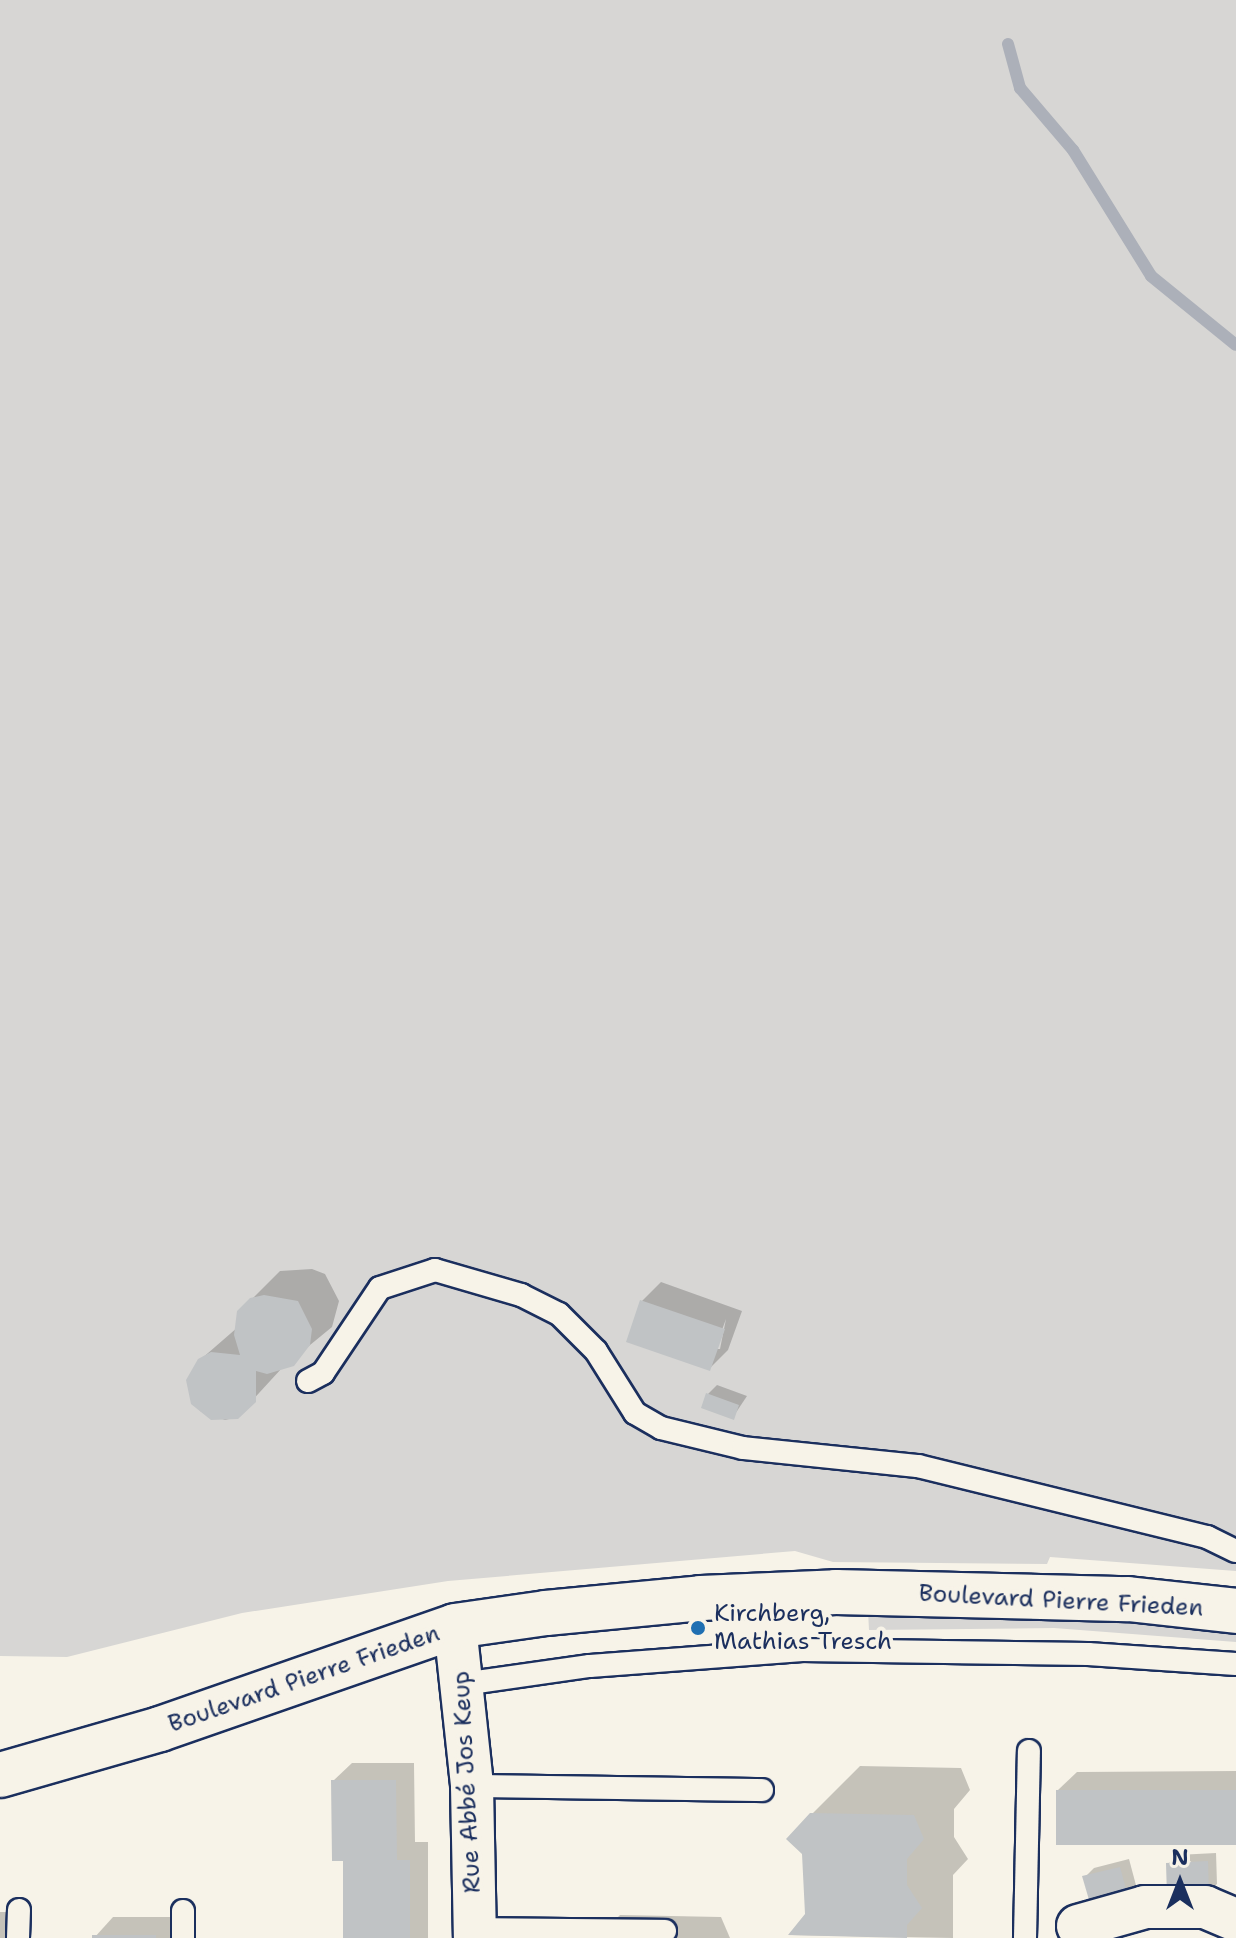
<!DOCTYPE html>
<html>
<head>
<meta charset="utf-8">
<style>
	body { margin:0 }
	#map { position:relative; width:1236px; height:1938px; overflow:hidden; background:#f7f3e8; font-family:"Shantell Sans",sans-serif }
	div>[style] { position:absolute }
	.green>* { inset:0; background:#d7d6d4 }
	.shadow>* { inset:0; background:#0003 }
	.stream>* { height:12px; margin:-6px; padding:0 6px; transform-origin:6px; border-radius:6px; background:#acb0b9 }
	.building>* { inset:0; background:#c0c3c5 }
	.roads { filter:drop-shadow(2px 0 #1b2f5e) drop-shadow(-2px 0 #1b2f5e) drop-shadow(0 2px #1b2f5e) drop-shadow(0 -2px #1b2f5e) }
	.lane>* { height:22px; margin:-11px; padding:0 11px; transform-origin:11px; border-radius:11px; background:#f7f3e8 }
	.street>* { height:42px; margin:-21px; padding:0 21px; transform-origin:21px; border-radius:21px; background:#f7f3e8 }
	.secondary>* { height:44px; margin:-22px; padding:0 22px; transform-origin:22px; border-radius:22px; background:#f7f3e8 }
	.dots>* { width:22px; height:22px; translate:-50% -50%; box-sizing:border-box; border:4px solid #f7f3e8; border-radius:50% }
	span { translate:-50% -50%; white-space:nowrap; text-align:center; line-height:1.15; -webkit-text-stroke:8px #f7f3e8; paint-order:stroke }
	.street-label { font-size:24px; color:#1b2f5e }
	.poi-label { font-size:24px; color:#1b2f5e }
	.left { translate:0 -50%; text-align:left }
	.north { position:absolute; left:1140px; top:1842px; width:80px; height:80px; -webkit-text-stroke:6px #f7f3e8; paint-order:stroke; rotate:0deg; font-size:22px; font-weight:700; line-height:32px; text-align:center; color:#1b2f5e }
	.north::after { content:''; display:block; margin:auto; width:28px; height:36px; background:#1b2f5e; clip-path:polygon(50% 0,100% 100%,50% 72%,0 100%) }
</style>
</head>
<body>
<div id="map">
	<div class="green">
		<i style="clip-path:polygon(0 0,1236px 0,1236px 1571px,1050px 1557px,1047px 1564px,833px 1562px,795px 1551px,448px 1581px,242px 1613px,67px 1657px,0 1656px)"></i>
		<i style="clip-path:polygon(868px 1611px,1069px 1615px,1236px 1629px,1236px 1642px,1054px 1628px,869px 1630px)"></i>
	</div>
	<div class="shadow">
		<i style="clip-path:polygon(312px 1269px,325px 1274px,339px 1301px,332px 1327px,282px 1368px,237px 1417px,225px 1420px,200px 1411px,188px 1380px,200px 1360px,238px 1327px,252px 1299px,280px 1271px)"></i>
		<i style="clip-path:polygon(evenodd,661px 1282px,742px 1311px,728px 1350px,709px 1369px,642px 1301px,661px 1282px,726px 1319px,720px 1349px,715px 1349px,726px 1319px)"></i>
		<i style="clip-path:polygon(717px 1385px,747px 1396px,733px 1417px,708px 1394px)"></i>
		<i style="clip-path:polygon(352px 1763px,414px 1763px,415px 1842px,428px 1842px,428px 1938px,345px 1938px,345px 1859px,333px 1781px)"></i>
		<i style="clip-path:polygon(860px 1766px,961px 1768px,970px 1790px,954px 1809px,954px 1837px,968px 1859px,953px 1875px,953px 1938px,791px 1935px,807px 1915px,812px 1814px)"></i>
		<i style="clip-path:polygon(1236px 1771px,1236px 1843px,1058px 1790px,1077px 1772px)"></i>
		<i style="clip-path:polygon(1216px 1853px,1217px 1884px,1208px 1892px,1168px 1864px,1177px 1855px)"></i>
		<i style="clip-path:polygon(1129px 1859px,1137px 1889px,1128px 1898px,1085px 1877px,1094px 1868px)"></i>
		<i style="clip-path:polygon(0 1912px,7px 1912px,7px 1938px,0 1938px)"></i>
		<i style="clip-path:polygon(620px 1915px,721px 1917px,730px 1938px,597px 1938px)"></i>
		<i style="clip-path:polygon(113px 1917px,174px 1917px,174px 1938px,94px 1938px)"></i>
	</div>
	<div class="stream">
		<i style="left:1008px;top:44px;width:46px;rotate:74.7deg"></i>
		<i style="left:1020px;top:88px;width:82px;rotate:49.5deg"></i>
		<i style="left:1073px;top:150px;width:148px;rotate:58.2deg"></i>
		<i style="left:1151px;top:276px;width:109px;rotate:39.1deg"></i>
	</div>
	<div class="building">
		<i style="clip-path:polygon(264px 1295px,298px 1301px,312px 1329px,310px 1345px,294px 1366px,267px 1374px,256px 1371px,256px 1402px,238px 1419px,211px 1420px,191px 1404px,186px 1380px,198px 1359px,211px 1352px,240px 1355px,234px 1335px,237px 1311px,250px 1298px)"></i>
		<i style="clip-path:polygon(640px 1300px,725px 1329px,710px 1371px,626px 1342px)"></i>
		<i style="clip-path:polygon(706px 1393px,739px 1405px,734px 1420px,701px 1408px)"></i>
		<i style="clip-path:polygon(331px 1780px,396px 1780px,397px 1860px,410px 1860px,410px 1938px,343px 1938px,343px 1861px,332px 1861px)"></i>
		<i style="clip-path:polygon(1056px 1790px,1236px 1790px,1236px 1845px,1056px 1845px)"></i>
		<i style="clip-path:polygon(810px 1813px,914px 1815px,924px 1839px,907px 1859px,907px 1885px,922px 1908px,907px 1925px,907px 1938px,788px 1935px,805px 1914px,802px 1854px,786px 1839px)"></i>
		<i style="clip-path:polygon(1208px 1861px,1209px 1894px,1167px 1896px,1166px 1863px)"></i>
		<i style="clip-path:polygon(1120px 1867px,1129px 1900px,1092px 1910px,1082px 1876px)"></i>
		<i style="clip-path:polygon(92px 1935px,156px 1935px,156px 1938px,92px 1938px)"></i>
	</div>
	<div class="roads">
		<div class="lane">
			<i style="left:308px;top:1381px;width:17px;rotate:-28deg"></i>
			<i style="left:323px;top:1373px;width:102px;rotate:-56.2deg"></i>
			<i style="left:380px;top:1288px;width:58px;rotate:-18.1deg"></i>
			<i style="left:435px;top:1270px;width:90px;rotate:16.2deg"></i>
			<i style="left:521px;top:1295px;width:42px;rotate:26.6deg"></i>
			<i style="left:559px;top:1314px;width:52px;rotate:45deg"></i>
			<i style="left:596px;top:1351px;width:73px;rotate:57.8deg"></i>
			<i style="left:635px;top:1413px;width:30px;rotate:30deg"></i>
			<i style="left:661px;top:1428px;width:84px;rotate:13.7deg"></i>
			<i style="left:743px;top:1448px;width:176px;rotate:5.9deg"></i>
			<i style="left:918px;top:1466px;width:298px;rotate:13.8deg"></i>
			<i style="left:1207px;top:1537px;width:32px;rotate:26deg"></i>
			<i style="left:463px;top:1684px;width:128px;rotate:-8.1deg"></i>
			<i style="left:590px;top:1666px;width:213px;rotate:-4.3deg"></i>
			<i style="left:802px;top:1650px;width:286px;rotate:0.8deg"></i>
			<i style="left:1088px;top:1654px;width:148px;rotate:3.9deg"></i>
			<i style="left:472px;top:1786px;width:290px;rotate:0.8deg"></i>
			<i style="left:475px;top:1929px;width:190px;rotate:0.6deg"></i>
			<i style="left:18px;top:1938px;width:28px;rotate:-88deg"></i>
			<i style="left:183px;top:1938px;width:27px;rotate:-90deg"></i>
			<i style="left:1025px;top:1938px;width:187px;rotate:-88.8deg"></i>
		</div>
		<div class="street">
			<i style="left:455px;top:1626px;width:161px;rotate:83.9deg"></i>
			<i style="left:472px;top:1786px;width:152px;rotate:88.9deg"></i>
			<i style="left:1078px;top:1926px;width:70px;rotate:-15.8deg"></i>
			<i style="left:1145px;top:1907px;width:60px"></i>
			<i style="left:1205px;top:1907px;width:34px;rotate:23deg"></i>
		</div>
		<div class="secondary">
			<i style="left:0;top:1775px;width:166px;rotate:-16deg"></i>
			<i style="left:160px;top:1729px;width:312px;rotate:-19.2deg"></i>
			<i style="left:455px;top:1626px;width:92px;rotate:-8.1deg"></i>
			<i style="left:546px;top:1613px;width:156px;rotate:-5.5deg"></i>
			<i style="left:701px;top:1598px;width:135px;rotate:-2.5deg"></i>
			<i style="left:836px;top:1592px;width:292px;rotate:1.4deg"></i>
			<i style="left:1128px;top:1599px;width:109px;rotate:6.3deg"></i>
		</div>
	</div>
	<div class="dots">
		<i style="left:698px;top:1628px;background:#1f6fb2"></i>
	</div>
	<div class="street-label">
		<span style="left:1061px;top:1601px;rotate:3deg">Boulevard Pierre Frieden</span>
		<span style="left:304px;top:1679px;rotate:-19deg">Boulevard Pierre Frieden</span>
		<span style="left:467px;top:1782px;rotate:-93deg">Rue Abbé Jos Keup</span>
	</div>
	<div class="poi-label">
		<span class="left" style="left:714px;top:1628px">Kirchberg,<br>Mathias Tresch</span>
	</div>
	<div class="north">N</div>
</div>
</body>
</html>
